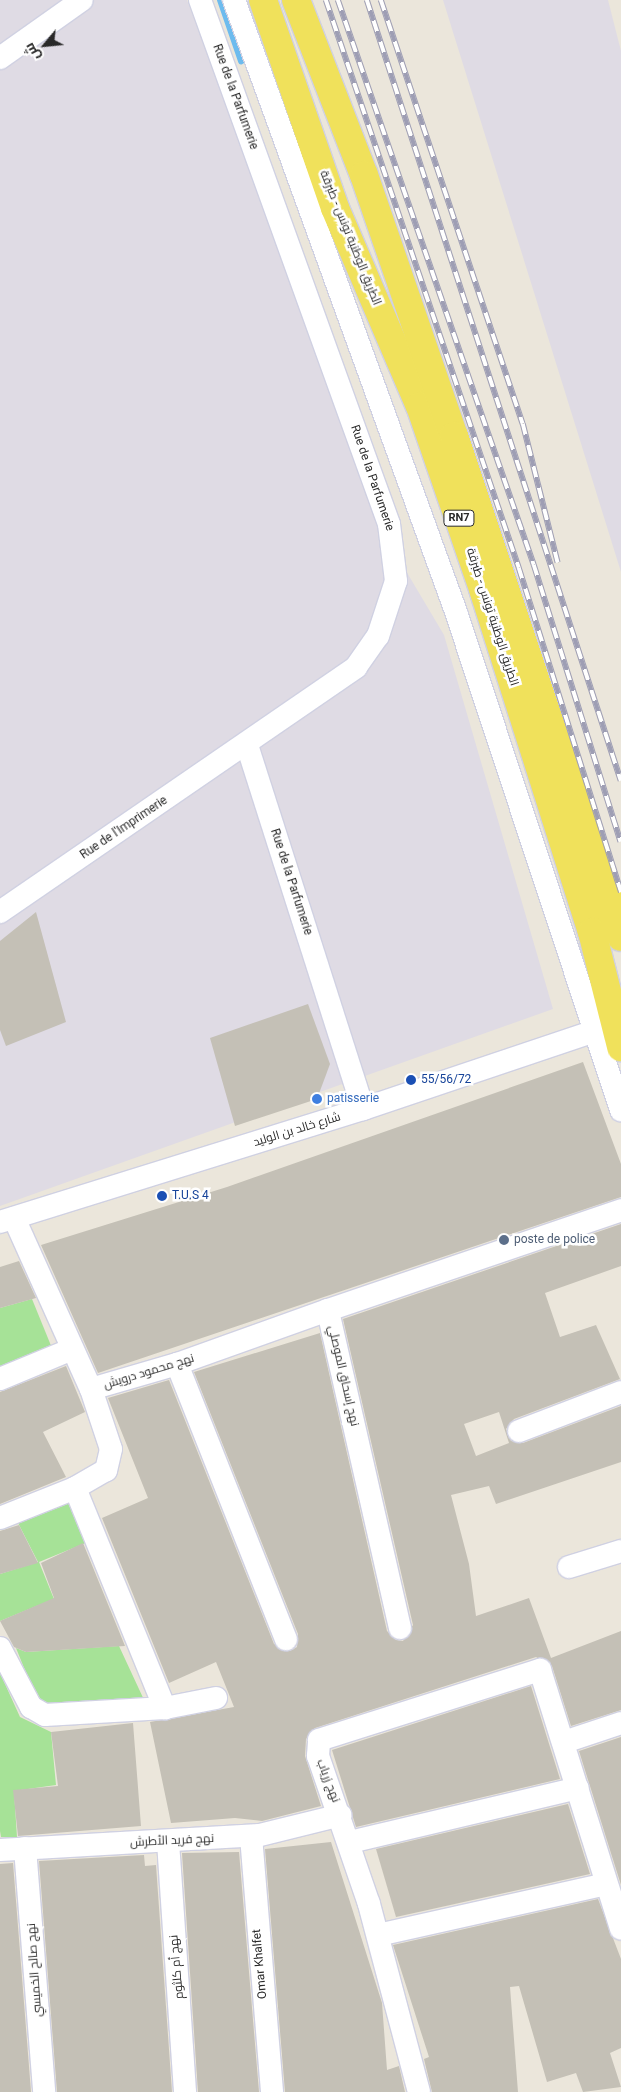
<!DOCTYPE html>
<html>
<head>
<meta charset="utf-8">
<style>
	body { margin:0 }
	#map { position:relative; width:621px; height:2092px; overflow:hidden; background:#ebe6db; font-family:Roboto,Cairo,sans-serif }
	div>[style] { position:absolute }
	.industrial>* { inset:0; background:#dfdbe4 }
	.green>* { inset:0; background:#a6e297 }
	.stream>* { height:6px; margin:-3px; padding:0 3px; transform-origin:3px; border-radius:3px; background:#6dbbee }
	.building>* { inset:0; background:#c4c0b6 }
	.roads { filter:drop-shadow(1px 0 #d0d1e2) drop-shadow(-1px 0 #d0d1e2) drop-shadow(0 1px #d0d1e2) drop-shadow(0 -1px #d0d1e2) }
	.minor>* { height:22px; margin:-11px; padding:0 11px; transform-origin:11px; border-radius:11px; background:#fff }
	.major>* { height:28px; margin:-14px; padding:0 14px; transform-origin:14px; border-radius:14px; background:#f0e15b }
	.rail>* { height:5.5px; margin-top:-2.75px; transform-origin:0; background:repeating-linear-gradient(90deg,#fff 0 11px,#9e9eb4 0 22px); box-sizing:border-box; border-block:1px solid #9e9eb4 }
	.dots>* { width:14px; height:14px; translate:-50% -50%; box-sizing:border-box; border:2px solid #fff; border-radius:50% }
	span { translate:-50% -50%; white-space:nowrap; text-align:center; line-height:1.15; -webkit-text-stroke:5px #fff; paint-order:stroke }
	.shield-label span { padding:1px 4px; background:#fff; border:1px solid; border-radius:4px; -webkit-text-stroke-width:0 }
	.shield-label { font-size:11px; color:#292929; font-weight:700 }
	.street-label { font-size:12px; color:#292929 }
	.transit-label { font-size:12px; color:#164399 }
	.left { translate:0 -50%; text-align:left }
	.shop-label { font-size:12px; color:#366cbe }
	.service-label { font-size:12px; color:#4e5e75 }
	.north { position:absolute; left:20px; top:20px; width:50px; height:50px; -webkit-text-stroke:4px #fff; paint-order:stroke; rotate:242deg; font-size:14px; font-weight:700; line-height:20px; text-align:center; color:#292929 }
	.north::after { content:''; display:block; margin:auto; width:18px; height:22px; background:#292929; clip-path:polygon(50% 0,100% 100%,50% 72%,0 100%) }
</style>
</head>
<body>
<div id="map">
	<div class="industrial">
		<i style="clip-path:polygon(0 0,187px 0,390px 544px,444px 635px,553px 1009px,0 1206px)"></i>
		<i style="clip-path:polygon(443px 0,608px 0,621px 51px,621px 572px)"></i>
	</div>
	<div class="green">
		<i style="clip-path:polygon(32px 1299px,54px 1353px,0 1373px,0 1308px)"></i>
		<i style="clip-path:polygon(63px 1501px,75px 1508px,88px 1542px,39px 1562px,56px 1604px,39px 1605px,0 1621px,0 1574px,38px 1562px,16px 1519px)"></i>
		<i style="clip-path:polygon(119px 1646px,145px 1702px,39px 1705px,16px 1648px,26px 1652px)"></i>
		<i style="clip-path:polygon(0 1673px,20px 1717px,51px 1732px,56px 1785px,14px 1791px,17px 1837px,1px 1837px,0 1831px)"></i>
	</div>
	<div class="stream">
		<i style="left:220px;top:0;width:65px;rotate:71deg"></i>
	</div>
	<div class="building">
		<i style="clip-path:polygon(36px 912px,66px 1022px,6px 1046px,0 1030px,0 941px)"></i>
		<i style="clip-path:polygon(308px 1004px,330px 1064px,317px 1099px,235px 1126px,210px 1038px)"></i>
		<i style="clip-path:polygon(583px 1062px,621px 1164px,621px 1197px,98px 1373px,41px 1245px,227px 1187px)"></i>
		<i style="clip-path:polygon(evenodd,621px 1224px,621px 1266px,545px 1293px,560px 1337px,596px 1325px,620px 1379px,514px 1419px,506px 1429px,511px 1441px,523px 1443px,621px 1406px,621px 1462px,496px 1504px,489px 1486px,451px 1495px,469px 1564px,476px 1616px,529px 1598px,551px 1658px,621px 1631px,621px 1710px,571px 1726px,552px 1666px,536px 1657px,315px 1728px,306px 1739px,305px 1756px,321px 1806px,262px 1821px,235px 1818px,171px 1823px,150px 1722px,234px 1707px,216px 1662px,169px 1683px,102px 1518px,148px 1498px,108px 1398px,169px 1380px,274px 1644px,290px 1651px,297px 1647px,298px 1634px,194px 1372px,320px 1333px,387px 1631px,396px 1640px,403px 1641px,413px 1625px,343px 1319px,621px 1224px,499px 1412px,509px 1443px,476px 1456px,464px 1424px,499px 1412px)"></i>
		<i style="clip-path:polygon(19px 1261px,36px 1298px,0 1308px,0 1267px)"></i>
		<i style="clip-path:polygon(66px 1366px,85px 1412px,43px 1432px,66px 1477px,0 1504px,0 1392px)"></i>
		<i style="clip-path:polygon(19px 1525px,38px 1563px,0 1574px,0 1531px)"></i>
		<i style="clip-path:polygon(83px 1543px,125px 1646px,26px 1652px,14px 1647px,0 1621px,54px 1598px,41px 1563px)"></i>
		<i style="clip-path:polygon(531px 1686px,560px 1779px,356px 1827px,332px 1750px)"></i>
		<i style="clip-path:polygon(133px 1723px,141px 1826px,18px 1836px,13px 1790px,58px 1786px,51px 1732px)"></i>
		<i style="clip-path:polygon(621px 1737px,621px 1885px,579px 1751px)"></i>
		<i style="clip-path:polygon(568px 1804px,590px 1874px,396px 1917px,376px 1849px)"></i>
		<i style="clip-path:polygon(331px 1842px,382px 2003px,387px 2070px,399px 2066px,405px 2092px,285px 2092px,265px 1849px)"></i>
		<i style="clip-path:polygon(239px 1852px,259px 2092px,198px 2092px,182px 1853px)"></i>
		<i style="clip-path:polygon(144px 1855px,145px 1866px,156px 1865px,172px 2092px,57px 2092px,39px 1861px)"></i>
		<i style="clip-path:polygon(13px 1863px,31px 2092px,0 2092px,0 1864px)"></i>
		<i style="clip-path:polygon(598px 1899px,621px 1959px,621px 2048px,610px 2053px,621px 2087px,583px 2092px,576px 2073px,547px 2082px,519px 1986px,510px 1987px,518px 2092px,432px 2092px,424px 2059px,429px 2057px,393px 1945px)"></i>
	</div>
	<div class="roads">
		<div class="minor">
			<i style="left:234px;top:0;width:651px;rotate:70.06deg"></i>
			<i style="left:456px;top:612px;width:525px;rotate:71.67deg"></i>
			<i style="left:0;top:58px;width:100px;rotate:-35.3deg"></i>
			<i style="left:247px;top:745px;width:382px;rotate:72.3deg"></i>
			<i style="left:0;top:912px;width:432px;rotate:-34.5deg"></i>
			<i style="left:356px;top:667px;width:38px;rotate:-55deg"></i>
			<i style="left:378px;top:636px;width:58px;rotate:-71.9deg"></i>
			<i style="left:396px;top:581px;width:57px;rotate:-97deg"></i>
			<i style="left:389px;top:524px;width:557px;rotate:-109.83deg"></i>
			<i style="left:14px;top:1218px;width:188px;rotate:65.8deg"></i>
			<i style="left:91px;top:1389px;width:63px;rotate:71.6deg"></i>
			<i style="left:111px;top:1449px;width:22px;rotate:103deg"></i>
			<i style="left:106px;top:1470px;width:36px;rotate:150deg"></i>
			<i style="left:0;top:1222px;width:380px;rotate:-17.3deg"></i>
			<i style="left:363px;top:1109px;width:256px;rotate:-18.6deg"></i>
			<i style="left:177px;top:1364px;width:296px;rotate:68.4deg"></i>
			<i style="left:0;top:1379px;width:76px;rotate:-22.5deg"></i>
			<i style="left:91px;top:1389px;width:90px;rotate:-16.2deg"></i>
			<i style="left:177px;top:1364px;width:160px;rotate:-19.7deg"></i>
			<i style="left:519px;top:1431px;width:109px;rotate:-20.9deg"></i>
			<i style="left:0;top:1518px;width:81px;rotate:-21.8deg"></i>
			<i style="left:75px;top:1488px;width:238px;rotate:67.8deg"></i>
			<i style="left:569px;top:1567px;width:54px;rotate:-17.1deg"></i>
			<i style="left:400px;top:1628px;width:326px;rotate:-102.8deg"></i>
			<i style="left:328px;top:1310px;width:310px;rotate:-18.8deg"></i>
			<i style="left:0;top:1648px;width:67px;rotate:62.3deg"></i>
			<i style="left:31px;top:1707px;width:16px;rotate:30deg"></i>
			<i style="left:45px;top:1715px;width:120px;rotate:-3.3deg"></i>
			<i style="left:165px;top:1708px;width:52px;rotate:-11.1deg"></i>
			<i style="left:564px;top:1742px;width:60px;rotate:-18.4deg"></i>
			<i style="left:251px;top:1836px;width:257px;rotate:85.3deg"></i>
			<i style="left:168px;top:1842px;width:251px;rotate:86.1deg"></i>
			<i style="left:350px;top:1842px;width:234px;rotate:-13.3deg"></i>
			<i style="left:25px;top:1848px;width:245px;rotate:85.5deg"></i>
			<i style="left:0;top:1850px;width:260px;rotate:-3.3deg"></i>
			<i style="left:260px;top:1835px;width:83px;rotate:-13.9deg"></i>
			<i style="left:378px;top:1935px;width:234px;rotate:-12.6deg"></i>
			<i style="left:419px;top:2092px;width:195px;rotate:-104.9deg"></i>
			<i style="left:369px;top:1904px;width:157px;rotate:-109deg"></i>
			<i style="left:318px;top:1756px;width:16px;rotate:-86deg"></i>
			<i style="left:319px;top:1740px;width:232px;rotate:-17.6deg"></i>
			<i style="left:540px;top:1670px;width:271px;rotate:72.6deg"></i>
		</div>
		<div class="major">
			<i style="left:263px;top:0;width:220px;rotate:70.9deg"></i>
			<i style="left:335px;top:208px;width:215px;rotate:66.8deg"></i>
			<i style="left:420px;top:406px;width:197px;rotate:71deg"></i>
			<i style="left:484px;top:592px;width:357px;rotate:72.4deg"></i>
			<i style="left:592px;top:932px;width:119px;rotate:75.8deg"></i>
			<i style="left:296px;top:0;width:188px;rotate:68.8deg"></i>
			<i style="left:364px;top:175px;width:276px;rotate:71deg"></i>
			<i style="left:454px;top:436px;width:528px;rotate:71.57deg"></i>
		</div>
	</div>
	<div class="rail">
		<i style="left:326px;top:0;width:600px;rotate:71.23deg"></i>
		<i style="left:519px;top:568px;width:340px;rotate:72.5deg"></i>
		<i style="left:338px;top:0;width:598px;rotate:70.87deg"></i>
		<i style="left:534px;top:565px;width:290px;rotate:72.6deg"></i>
		<i style="left:367px;top:0;width:821px;rotate:71.98deg"></i>
		<i style="left:381px;top:0;width:447px;rotate:71.5deg"></i>
		<i style="left:523px;top:424px;width:143px;rotate:75.9deg"></i>
	</div>
	<div class="dots">
		<i style="left:411px;top:1080px;background:#1a4fb4"></i>
		<i style="left:317px;top:1099px;background:#3f7fe0"></i>
		<i style="left:162px;top:1196px;background:#1a4fb4"></i>
		<i style="left:504px;top:1240px;background:#5c6f8a"></i>
	</div>
	<div class="shield-label">
		<span style="left:459px;top:518px">RN7</span>
	</div>
	<div class="street-label">
		<span style="left:235px;top:97px;rotate:70deg">Rue de la Parfumerie</span>
		<span style="left:350px;top:238px;rotate:68deg">الطريق الوطنية تونس - طبرقة</span>
		<span style="left:372px;top:478px;rotate:71deg">Rue de la Parfumerie</span>
		<span style="left:492px;top:617px;rotate:72deg">الطريق الوطنية تونس - طبرقة</span>
		<span style="left:124px;top:828px;rotate:-34deg">Rue de l'Imprimerie</span>
		<span style="left:291px;top:882px;rotate:72deg">Rue de la Parfumerie</span>
		<span style="left:297px;top:1130px;rotate:-17deg">شارع خالد بن الوليد</span>
		<span style="left:149px;top:1372px;rotate:-17deg">نهج محمود درويش</span>
		<span style="left:343px;top:1376px;rotate:77deg">نهج إسحاق الموصلي</span>
		<span style="left:328px;top:1781px;rotate:69deg">نهج زرياب</span>
		<span style="left:172px;top:1841px;rotate:-3deg">نهج فريد الأطرش</span>
		<span style="left:260px;top:1964px;rotate:-95deg">Omar Khalfet</span>
		<span style="left:177px;top:1967px;rotate:-95deg">نهج أم كلثوم</span>
		<span style="left:35px;top:1970px;rotate:-94deg">نهج صالح الخميسي</span>
	</div>
	<div class="transit-label">
		<span class="left" style="left:421px;top:1080px">55/56/72</span>
		<span class="left" style="left:172px;top:1196px">T.U.S 4</span>
	</div>
	<div class="shop-label">
		<span class="left" style="left:327px;top:1099px">patisserie</span>
	</div>
	<div class="service-label">
		<span class="left" style="left:514px;top:1240px">poste de police</span>
	</div>
	<div class="north">ش</div>
</div>
</body>
</html>
